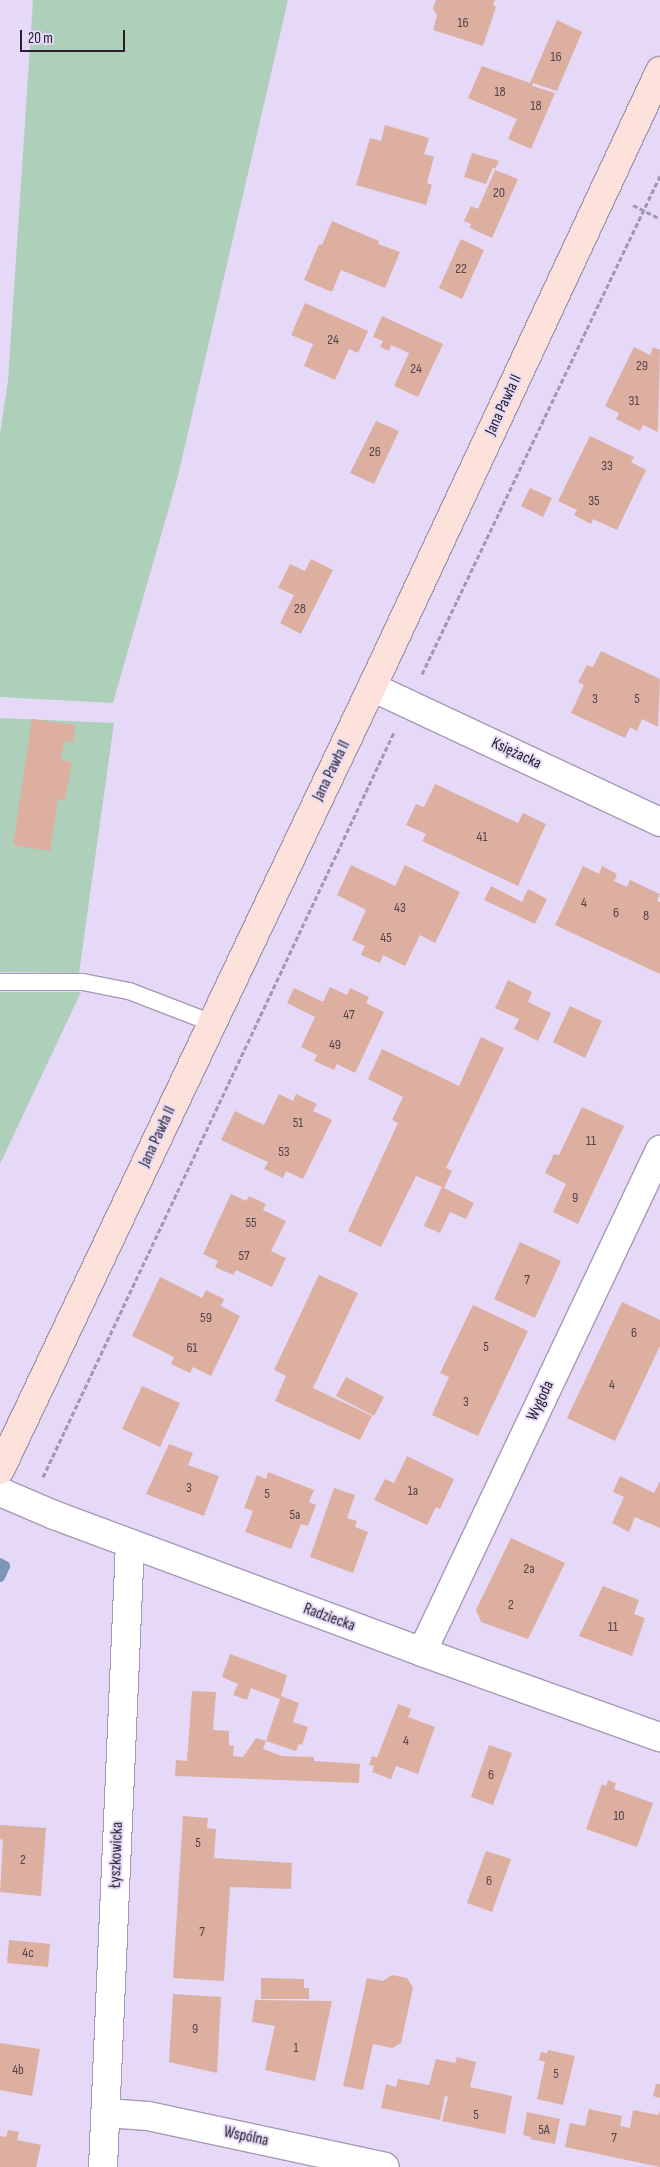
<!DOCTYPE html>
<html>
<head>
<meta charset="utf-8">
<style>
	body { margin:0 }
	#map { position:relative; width:660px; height:2167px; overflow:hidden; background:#e6d9f7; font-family:"Sofia Sans Condensed",sans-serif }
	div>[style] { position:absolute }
	.green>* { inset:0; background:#aecfb9 }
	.stream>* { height:10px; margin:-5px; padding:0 5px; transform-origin:5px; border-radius:5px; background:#7d95b6 }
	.building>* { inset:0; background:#dcafa0 }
	.path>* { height:3px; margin-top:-1.5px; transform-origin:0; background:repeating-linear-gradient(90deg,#a197ae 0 5px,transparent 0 7.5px) }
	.roads { filter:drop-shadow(1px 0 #a599b5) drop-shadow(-1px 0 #a599b5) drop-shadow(0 1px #a599b5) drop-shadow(0 -1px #a599b5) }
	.lane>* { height:16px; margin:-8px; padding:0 8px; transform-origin:8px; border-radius:8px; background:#fff }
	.street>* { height:28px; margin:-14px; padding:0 14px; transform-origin:14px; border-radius:14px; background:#fff }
	.secondary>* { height:28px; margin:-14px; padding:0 14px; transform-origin:14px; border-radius:14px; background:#fde2dc }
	span { translate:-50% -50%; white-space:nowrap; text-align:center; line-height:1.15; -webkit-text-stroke:4px #e6d9f7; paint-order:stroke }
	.number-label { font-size:14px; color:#534448 }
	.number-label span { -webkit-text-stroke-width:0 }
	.street-label { font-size:16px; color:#25202b }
	.scale { position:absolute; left:20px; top:30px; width:105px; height:22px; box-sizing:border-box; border:2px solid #25202b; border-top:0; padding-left:6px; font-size:15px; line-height:18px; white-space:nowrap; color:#25202b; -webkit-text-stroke:4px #e6d9f7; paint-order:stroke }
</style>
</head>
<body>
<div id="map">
	<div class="green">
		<i style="clip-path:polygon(33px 0,288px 0,178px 476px,113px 703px,0 697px,0 434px,8px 380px)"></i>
		<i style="clip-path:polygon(0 718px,114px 723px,79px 973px,0 972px)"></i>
		<i style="clip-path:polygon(0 992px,81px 992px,0 1164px)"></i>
	</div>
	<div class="stream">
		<i style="left:0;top:1563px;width:6px;rotate:31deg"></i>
		<i style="left:5px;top:1566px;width:12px;rotate:114deg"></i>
	</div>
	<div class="building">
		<i style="clip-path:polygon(436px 0,495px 0,493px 5px,496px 7px,483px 46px,433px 30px,437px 16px,433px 8px)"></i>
		<i style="clip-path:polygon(557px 20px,582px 32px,557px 91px,533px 83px,532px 86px,555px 93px,531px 149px,508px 139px,517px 119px,468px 98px,482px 66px,530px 83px)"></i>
		<i style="clip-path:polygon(385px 125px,429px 138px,424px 154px,434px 157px,427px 183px,432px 185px,426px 205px,356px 185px,370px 138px,381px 141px)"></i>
		<i style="clip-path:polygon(472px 153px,499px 161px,495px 169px,493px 167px,486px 184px,464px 177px)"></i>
		<i style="clip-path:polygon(495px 170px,518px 179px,492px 238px,470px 228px,471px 224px,464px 221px,471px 206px,478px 209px)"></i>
		<i style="clip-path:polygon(332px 221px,379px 241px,378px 244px,400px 252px,385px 288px,341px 270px,332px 292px,304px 280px,319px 244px,322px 245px)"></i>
		<i style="clip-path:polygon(461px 239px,484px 250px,462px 299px,439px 288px)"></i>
		<i style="clip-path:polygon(305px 303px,368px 331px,358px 353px,349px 349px,335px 380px,304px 366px,313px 344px,291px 335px)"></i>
		<i style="clip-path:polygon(382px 316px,443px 344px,418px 397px,394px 386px,409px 353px,391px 345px,389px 351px,380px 347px,383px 341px,373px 337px)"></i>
		<i style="clip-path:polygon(634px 347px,650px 355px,653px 347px,660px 350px,658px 432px,643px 425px,640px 431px,616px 419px,619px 413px,605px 406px)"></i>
		<i style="clip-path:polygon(376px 421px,399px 431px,374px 484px,350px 473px)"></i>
		<i style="clip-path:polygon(590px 436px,634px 457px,631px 462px,646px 470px,617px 530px,593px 519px,591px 524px,574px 515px,577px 510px,558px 501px)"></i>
		<i style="clip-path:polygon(530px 488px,552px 498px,543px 517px,521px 506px)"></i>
		<i style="clip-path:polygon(311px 559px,333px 570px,301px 634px,280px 623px,294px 595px,278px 588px,290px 564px,305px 571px)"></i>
		<i style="clip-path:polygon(601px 651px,660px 679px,658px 727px,642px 719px,637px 731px,630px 727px,625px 738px,571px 713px,584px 685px,578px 682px,587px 665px,593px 667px)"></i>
		<i style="clip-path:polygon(32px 719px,75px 725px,73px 743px,64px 741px,61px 760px,72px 762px,65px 800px,58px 799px,50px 851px,13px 845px)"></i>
		<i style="clip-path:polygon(435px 784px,518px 823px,523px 813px,546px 824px,518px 886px,422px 841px,426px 834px,406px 825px,416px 804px,424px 807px)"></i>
		<i style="clip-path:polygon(351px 865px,395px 886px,405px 865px,460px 892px,435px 943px,420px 935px,405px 966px,383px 955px,380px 963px,361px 955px,365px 946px,352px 940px,366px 910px,337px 895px)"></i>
		<i style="clip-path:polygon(583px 866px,599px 874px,602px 866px,617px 874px,614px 881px,627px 887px,630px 880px,660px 894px,657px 901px,660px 902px,660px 974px,555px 925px)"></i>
		<i style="clip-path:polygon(491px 886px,522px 902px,528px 889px,547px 899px,535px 924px,484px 900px)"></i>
		<i style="clip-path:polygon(508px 980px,532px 992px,528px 1002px,551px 1013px,538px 1041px,514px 1029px,519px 1019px,495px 1008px)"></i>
		<i style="clip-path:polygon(330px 987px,347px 995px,350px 988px,369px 997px,366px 1003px,384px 1012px,355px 1073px,337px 1064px,334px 1070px,314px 1061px,317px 1055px,301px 1047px,315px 1017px,287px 1003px,294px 988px,323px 1002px)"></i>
		<i style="clip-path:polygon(570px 1006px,602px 1021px,585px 1058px,553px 1042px)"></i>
		<i style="clip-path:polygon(481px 1037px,504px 1048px,446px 1168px,452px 1171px,444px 1188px,474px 1203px,466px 1219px,450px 1212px,440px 1233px,424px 1226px,442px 1187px,416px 1176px,381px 1247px,348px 1231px,398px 1123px,392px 1120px,403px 1097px,368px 1079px,382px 1049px,459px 1086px)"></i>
		<i style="clip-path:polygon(279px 1094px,293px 1101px,296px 1094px,317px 1104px,313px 1111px,332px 1120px,303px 1179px,286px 1171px,283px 1178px,264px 1169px,268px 1162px,221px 1140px,235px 1111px,264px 1125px)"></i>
		<i style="clip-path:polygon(582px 1107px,624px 1126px,578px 1224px,553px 1212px,566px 1184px,545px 1173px,554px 1154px,559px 1155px)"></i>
		<i style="clip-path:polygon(231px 1194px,246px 1201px,249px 1196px,266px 1204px,263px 1210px,286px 1221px,271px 1251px,286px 1258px,272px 1287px,236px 1270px,233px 1275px,215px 1267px,218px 1261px,203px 1254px)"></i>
		<i style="clip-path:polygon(520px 1242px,561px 1261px,535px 1318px,494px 1299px)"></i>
		<i style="clip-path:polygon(319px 1275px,358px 1293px,313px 1388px,372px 1416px,360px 1440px,275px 1401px,286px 1376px,274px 1370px)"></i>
		<i style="clip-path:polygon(160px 1277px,202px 1298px,206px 1290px,224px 1299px,221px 1306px,240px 1316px,211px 1376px,193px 1367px,190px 1373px,171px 1364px,174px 1357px,132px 1336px)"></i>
		<i style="clip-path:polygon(622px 1302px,660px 1320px,660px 1346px,615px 1441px,567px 1418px)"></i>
		<i style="clip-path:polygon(473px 1305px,528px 1331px,478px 1436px,432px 1415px,449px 1377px,440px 1373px)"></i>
		<i style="clip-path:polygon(346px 1377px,384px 1397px,374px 1416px,336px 1396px)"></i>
		<i style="clip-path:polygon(142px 1386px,180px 1403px,160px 1447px,122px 1429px)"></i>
		<i style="clip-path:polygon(169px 1444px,193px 1453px,188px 1465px,219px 1476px,204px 1516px,146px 1494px)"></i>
		<i style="clip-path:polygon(407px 1456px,454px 1479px,440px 1509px,436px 1507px,427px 1525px,374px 1500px,385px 1479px,394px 1483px)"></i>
		<i style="clip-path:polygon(268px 1472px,314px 1490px,309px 1502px,316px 1505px,308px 1526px,301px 1524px,291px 1549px,245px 1532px,253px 1511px,244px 1508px,257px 1475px,266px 1479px)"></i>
		<i style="clip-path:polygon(620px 1476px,654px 1493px,660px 1481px,660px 1528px,635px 1517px,629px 1532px,612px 1523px,624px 1497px,613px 1492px)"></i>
		<i style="clip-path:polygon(334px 1488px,355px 1495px,347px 1518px,357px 1521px,355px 1527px,368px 1532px,353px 1573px,310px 1557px)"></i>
		<i style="clip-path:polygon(511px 1538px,565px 1563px,528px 1639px,481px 1622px,476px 1610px)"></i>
		<i style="clip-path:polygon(603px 1586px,639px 1600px,634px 1614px,645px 1618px,632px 1656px,579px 1636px)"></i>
		<i style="clip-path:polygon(230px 1654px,287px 1675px,281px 1696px,299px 1703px,293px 1722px,308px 1727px,302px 1745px,299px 1744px,296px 1751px,266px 1741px,263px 1749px,282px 1756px,314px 1757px,314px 1761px,360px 1764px,359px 1783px,175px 1776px,176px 1760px,187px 1761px,192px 1691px,216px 1692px,213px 1730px,229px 1731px,229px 1745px,234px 1746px,233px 1756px,243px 1757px,256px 1738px,266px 1741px,280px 1699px,251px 1688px,247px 1700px,233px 1695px,238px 1684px,222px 1677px)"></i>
		<i style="clip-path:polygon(398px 1704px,411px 1709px,408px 1717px,435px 1727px,418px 1774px,396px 1766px,391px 1779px,372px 1772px,374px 1766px,369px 1765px,372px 1756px,377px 1758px)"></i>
		<i style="clip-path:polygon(489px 1745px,512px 1753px,493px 1805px,471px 1797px)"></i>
		<i style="clip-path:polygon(608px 1780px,616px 1783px,614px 1789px,653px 1803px,637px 1847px,586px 1829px,602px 1784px,606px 1786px)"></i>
		<i style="clip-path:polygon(183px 1816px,208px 1818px,207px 1828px,216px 1829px,214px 1858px,292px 1863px,291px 1889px,230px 1887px,224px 1981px,173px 1978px)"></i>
		<i style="clip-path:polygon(0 1825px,46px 1828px,41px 1896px,0 1892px,3px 1840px,0 1839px)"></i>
		<i style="clip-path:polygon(486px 1851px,511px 1859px,492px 1912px,467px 1903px)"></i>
		<i style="clip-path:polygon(9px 1940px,50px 1944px,48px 1967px,7px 1963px)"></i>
		<i style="clip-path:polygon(392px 1975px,407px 1978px,413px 1988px,401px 2043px,392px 2048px,373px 2044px,363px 2090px,343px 2086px,367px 1978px,383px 1981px)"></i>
		<i style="clip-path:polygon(261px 1978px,304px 1979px,304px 1988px,309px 1988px,309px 1999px,261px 1999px)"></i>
		<i style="clip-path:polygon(173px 1994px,221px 1997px,217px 2073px,169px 2062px)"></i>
		<i style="clip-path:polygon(255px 2000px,332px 2001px,315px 2081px,265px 2070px,275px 2026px,252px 2022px)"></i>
		<i style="clip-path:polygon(0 2043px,40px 2049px,32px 2096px,0 2090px)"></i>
		<i style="clip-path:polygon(548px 2050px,575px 2056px,563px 2105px,537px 2099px,545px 2062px,539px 2060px,541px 2052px,547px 2053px)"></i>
		<i style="clip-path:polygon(457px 2057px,476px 2062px,470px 2087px,512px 2096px,505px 2134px,442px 2121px,448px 2097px,445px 2096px,440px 2120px,381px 2108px,386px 2084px,396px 2087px,398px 2079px,429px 2085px,436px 2059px,455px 2063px)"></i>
		<i style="clip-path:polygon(656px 2084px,660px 2084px,660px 2098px,653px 2096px)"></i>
		<i style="clip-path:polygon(589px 2109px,622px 2116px,620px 2126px,630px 2128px,633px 2110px,658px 2115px,660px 2111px,660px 2167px,565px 2147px,570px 2123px,585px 2126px)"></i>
		<i style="clip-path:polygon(527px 2112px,560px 2119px,555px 2144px,530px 2139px,531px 2137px,523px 2135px)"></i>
		<i style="clip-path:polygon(8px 2130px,19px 2132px,17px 2140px,41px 2145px,36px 2167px,0 2167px,0 2136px,6px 2137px)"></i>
	</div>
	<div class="path">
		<i style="left:633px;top:205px;width:30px;rotate:27deg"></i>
		<i style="left:422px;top:674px;width:552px;rotate:-64.46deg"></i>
		<i style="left:43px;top:1477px;width:824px;rotate:-64.77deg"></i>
	</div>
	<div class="roads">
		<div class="lane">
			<i style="left:0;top:982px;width:83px"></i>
			<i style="left:83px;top:982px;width:47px;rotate:11.1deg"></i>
			<i style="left:129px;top:991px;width:89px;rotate:21.1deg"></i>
		</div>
		<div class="street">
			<i style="left:372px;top:687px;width:318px;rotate:25.1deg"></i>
			<i style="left:0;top:1492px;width:59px;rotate:23.1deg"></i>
			<i style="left:54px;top:1515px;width:393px;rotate:20.4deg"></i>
			<i style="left:422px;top:1652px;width:253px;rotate:19.7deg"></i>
			<i style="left:422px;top:1652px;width:556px;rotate:-64.63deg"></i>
			<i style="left:106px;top:2113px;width:42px;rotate:4.1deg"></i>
			<i style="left:148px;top:2116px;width:242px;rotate:12.1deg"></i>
			<i style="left:103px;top:2167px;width:624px;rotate:-87.52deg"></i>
		</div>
		<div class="secondary">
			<i style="left:0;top:1470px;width:867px;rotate:-64.59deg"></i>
			<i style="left:372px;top:687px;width:680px;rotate:-64.94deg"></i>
		</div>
	</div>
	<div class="number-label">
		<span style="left:463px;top:23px">16</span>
		<span style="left:556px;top:57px">16</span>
		<span style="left:500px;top:92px">18</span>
		<span style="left:536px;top:106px">18</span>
		<span style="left:499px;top:193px">20</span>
		<span style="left:461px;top:269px">22</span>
		<span style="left:333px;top:340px">24</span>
		<span style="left:642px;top:366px">29</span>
		<span style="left:416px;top:369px">24</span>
		<span style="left:634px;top:401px">31</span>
		<span style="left:375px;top:452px">26</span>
		<span style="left:607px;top:466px">33</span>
		<span style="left:594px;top:501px">35</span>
		<span style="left:300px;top:609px">28</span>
		<span style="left:595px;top:699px">3</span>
		<span style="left:637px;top:699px">5</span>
		<span style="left:482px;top:837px">41</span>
		<span style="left:584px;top:903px">4</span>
		<span style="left:400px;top:908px">43</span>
		<span style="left:616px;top:913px">6</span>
		<span style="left:646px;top:916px">8</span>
		<span style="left:386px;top:938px">45</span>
		<span style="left:349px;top:1015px">47</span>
		<span style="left:335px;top:1045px">49</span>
		<span style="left:298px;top:1123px">51</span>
		<span style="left:591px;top:1141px">11</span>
		<span style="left:284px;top:1152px">53</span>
		<span style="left:575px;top:1198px">9</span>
		<span style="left:251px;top:1223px">55</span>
		<span style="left:244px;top:1256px">57</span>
		<span style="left:527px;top:1280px">7</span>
		<span style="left:206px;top:1318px">59</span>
		<span style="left:634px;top:1333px">6</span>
		<span style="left:486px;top:1347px">5</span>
		<span style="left:192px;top:1348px">61</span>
		<span style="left:612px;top:1385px">4</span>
		<span style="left:466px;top:1402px">3</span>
		<span style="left:189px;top:1488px">3</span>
		<span style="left:413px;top:1491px">1a</span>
		<span style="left:267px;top:1494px">5</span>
		<span style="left:295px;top:1515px">5a</span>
		<span style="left:529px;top:1569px">2a</span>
		<span style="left:511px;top:1605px">2</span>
		<span style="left:613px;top:1627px">11</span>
		<span style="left:406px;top:1741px">4</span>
		<span style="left:491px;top:1775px">6</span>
		<span style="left:619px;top:1816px">10</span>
		<span style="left:198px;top:1843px">5</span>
		<span style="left:23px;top:1860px">2</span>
		<span style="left:489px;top:1881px">6</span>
		<span style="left:202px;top:1932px">7</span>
		<span style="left:28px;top:1953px">4c</span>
		<span style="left:195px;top:2029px">9</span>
		<span style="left:296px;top:2048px">1</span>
		<span style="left:18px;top:2070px">4b</span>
		<span style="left:556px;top:2074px">5</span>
		<span style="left:476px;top:2115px">5</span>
		<span style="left:544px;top:2130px">5A</span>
		<span style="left:614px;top:2138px">7</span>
	</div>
	<div class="street-label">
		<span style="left:504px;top:405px;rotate:-65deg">Jana Pawła II</span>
		<span style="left:516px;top:754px;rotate:25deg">Księżacka</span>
		<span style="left:332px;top:771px;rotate:-64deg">Jana Pawła II</span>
		<span style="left:158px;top:1137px;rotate:-65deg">Jana Pawła II</span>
		<span style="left:541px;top:1401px;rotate:-65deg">Wygoda</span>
		<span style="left:329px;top:1618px;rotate:20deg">Radziecka</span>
		<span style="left:117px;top:1855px;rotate:-88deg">Łyszkowicka</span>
		<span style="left:246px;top:2137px;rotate:12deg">Wspólna</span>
	</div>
	<div class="scale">20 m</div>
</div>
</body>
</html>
